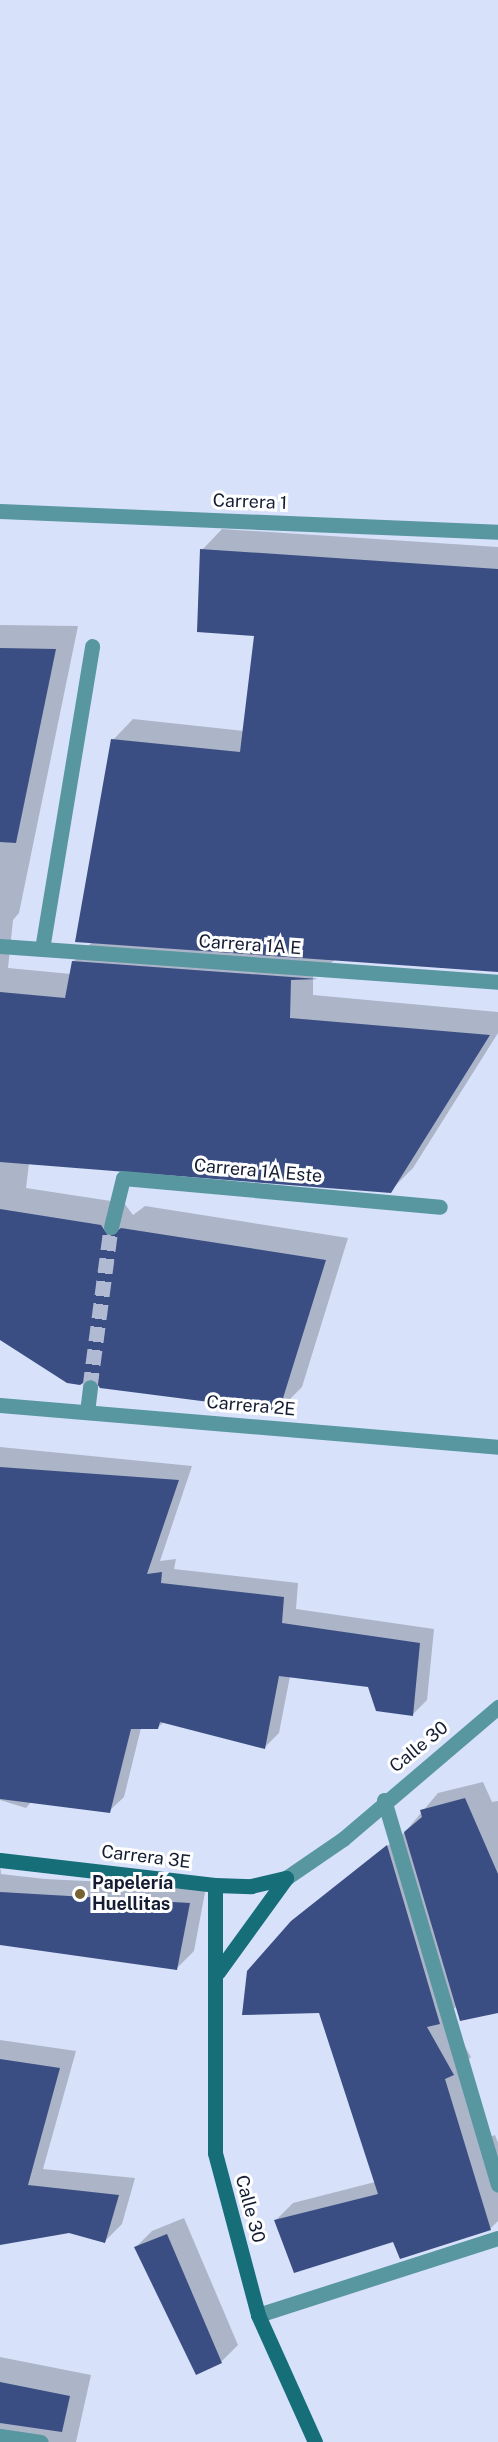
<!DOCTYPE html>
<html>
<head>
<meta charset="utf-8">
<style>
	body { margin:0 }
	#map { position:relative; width:498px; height:2442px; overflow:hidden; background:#d7e1fa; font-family:"Public Sans",sans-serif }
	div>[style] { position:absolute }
	.shadow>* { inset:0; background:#0003 }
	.building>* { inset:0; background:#3b4e83 }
	.minor-tunnel>* { height:15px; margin-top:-7.5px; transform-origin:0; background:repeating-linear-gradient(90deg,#b0bad2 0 15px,transparent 0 23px) }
	.service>* { height:15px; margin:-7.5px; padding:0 7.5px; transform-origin:7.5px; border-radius:7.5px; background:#5896a0 }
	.minor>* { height:15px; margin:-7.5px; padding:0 7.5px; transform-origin:7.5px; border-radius:7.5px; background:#5896a0 }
	.tertiary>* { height:15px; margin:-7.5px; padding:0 7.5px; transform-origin:7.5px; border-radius:7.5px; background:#5896a0 }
	.secondary>* { height:15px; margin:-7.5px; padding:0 7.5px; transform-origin:7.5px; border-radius:7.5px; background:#166e79 }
	.dots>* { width:16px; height:16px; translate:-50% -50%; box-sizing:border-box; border:3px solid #fff; border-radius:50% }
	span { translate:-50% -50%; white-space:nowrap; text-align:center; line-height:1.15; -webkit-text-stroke:6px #fff; paint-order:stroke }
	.street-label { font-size:18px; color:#141d33 }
	.poi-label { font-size:18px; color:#141d33; font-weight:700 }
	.left { translate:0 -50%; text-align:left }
</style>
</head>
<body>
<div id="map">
	<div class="shadow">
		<i style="clip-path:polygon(222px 529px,498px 547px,498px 970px,336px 959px,313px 977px,313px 995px,498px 1012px,498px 1033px,413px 1168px,390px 1191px,29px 1163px,26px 1188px,124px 1203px,133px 1215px,145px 1206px,348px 1238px,302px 1387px,279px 1410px,92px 1375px,0 1338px,0 625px,78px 626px,19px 913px,13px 920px,8px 968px,71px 974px,73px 962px,93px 941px,113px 740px,133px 719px,244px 731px,255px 634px,202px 550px)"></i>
		<i style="clip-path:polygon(0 1447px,192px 1466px,160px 1561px,176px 1559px,174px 1569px,298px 1583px,296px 1609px,434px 1629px,427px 1700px,412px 1715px,369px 1686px,290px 1676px,279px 1733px,265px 1747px,164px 1722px,157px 1728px,141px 1728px,124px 1797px,109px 1811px,32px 1801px,26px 1808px,0 1800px)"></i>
		<i style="clip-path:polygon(483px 1782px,492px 1802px,498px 1801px,498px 2012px,457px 2006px,447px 2015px,471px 2057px,463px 2065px,485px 2139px,495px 2135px,498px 2143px,498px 2221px,490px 2229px,394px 2240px,276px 2220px,293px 2203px,375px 2182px,292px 1922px,405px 1832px,438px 1793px)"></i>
		<i style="clip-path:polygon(0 1864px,1px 1874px,45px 1879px,206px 1887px,194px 1951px,177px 1968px,0 1944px)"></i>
		<i style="clip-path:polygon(0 2040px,76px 2051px,43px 2169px,135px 2178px,122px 2224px,105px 2241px,69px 2232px,0 2244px)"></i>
		<i style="clip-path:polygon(184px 2218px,238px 2345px,221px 2362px,136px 2247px,152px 2231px)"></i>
		<i style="clip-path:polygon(0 2357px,91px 2375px,76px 2442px,0 2442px)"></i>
	</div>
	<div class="building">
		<i style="clip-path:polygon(200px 549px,498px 569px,498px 972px,75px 942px,111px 739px,240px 752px,254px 636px,197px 632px)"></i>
		<i style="clip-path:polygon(0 648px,56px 649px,16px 843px,0 842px)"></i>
		<i style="clip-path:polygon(72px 961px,318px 979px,291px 980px,290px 1018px,490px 1035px,391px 1193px,0 1162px,0 992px,65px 998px)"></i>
		<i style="clip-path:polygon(0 1209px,101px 1225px,109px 1237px,121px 1228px,326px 1260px,279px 1411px,100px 1388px,92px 1377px,80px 1385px,67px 1383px,0 1340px)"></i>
		<i style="clip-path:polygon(0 1467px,179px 1480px,147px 1574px,162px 1572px,161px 1583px,284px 1597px,282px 1623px,420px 1643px,413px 1716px,376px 1711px,368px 1687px,279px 1676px,265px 1749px,160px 1722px,158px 1729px,131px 1729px,110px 1813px,0 1799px)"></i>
		<i style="clip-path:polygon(465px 1798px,498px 1874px,498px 2013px,460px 2021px,404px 1832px,422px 1817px,420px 1810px)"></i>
		<i style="clip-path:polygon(387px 1845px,440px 2024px,427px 2027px,454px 2075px,445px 2079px,491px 2230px,400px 2259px,393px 2242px,294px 2273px,274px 2220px,378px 2194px,319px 2013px,242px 2015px,247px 1971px,291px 1921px)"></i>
		<i style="clip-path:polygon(0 1892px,190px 1903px,177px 1970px,0 1945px)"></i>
		<i style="clip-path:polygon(0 2059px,60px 2068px,28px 2185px,119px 2195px,105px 2243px,69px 2233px,0 2245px)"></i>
		<i style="clip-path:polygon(167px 2234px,222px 2363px,196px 2375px,134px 2247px)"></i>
		<i style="clip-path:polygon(0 2382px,70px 2396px,62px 2432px,0 2423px)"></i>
	</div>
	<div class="minor-tunnel">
		<i style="left:90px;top:1387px;width:161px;rotate:-82.5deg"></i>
	</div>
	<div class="service">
		<i style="left:42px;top:949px;width:307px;rotate:-80.6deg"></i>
	</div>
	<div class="minor">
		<i style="left:0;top:511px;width:498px;rotate:2.4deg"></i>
		<i style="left:0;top:946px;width:499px;rotate:4.1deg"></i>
		<i style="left:111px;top:1227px;width:50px;rotate:-76.2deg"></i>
		<i style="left:123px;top:1178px;width:318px;rotate:5.2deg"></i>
		<i style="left:0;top:1405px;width:500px;rotate:4.8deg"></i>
		<i style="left:87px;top:1412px;width:25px;rotate:-83deg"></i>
		<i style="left:384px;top:1800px;width:401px;rotate:73.5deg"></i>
		<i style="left:258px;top:2315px;width:252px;rotate:-17.8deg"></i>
		<i style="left:0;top:2436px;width:41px;rotate:8.3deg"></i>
	</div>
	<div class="tertiary">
		<i style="left:286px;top:1878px;width:69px;rotate:-34.4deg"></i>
		<i style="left:343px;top:1839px;width:204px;rotate:-40.4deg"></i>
	</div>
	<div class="secondary">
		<i style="left:0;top:1860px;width:216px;rotate:6.6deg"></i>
		<i style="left:215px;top:1885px;width:36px;rotate:2deg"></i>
		<i style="left:251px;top:1886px;width:36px;rotate:-13deg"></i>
		<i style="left:215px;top:1885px;width:268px;rotate:90deg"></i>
		<i style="left:215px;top:2153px;width:168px;rotate:75.1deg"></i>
		<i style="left:258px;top:2315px;width:139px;rotate:65.8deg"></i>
		<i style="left:218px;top:1972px;width:116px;rotate:-54.1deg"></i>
	</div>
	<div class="dots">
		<i style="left:80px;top:1894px;background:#776332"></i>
	</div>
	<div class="street-label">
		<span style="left:250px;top:502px;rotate:2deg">Carrera 1</span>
		<span style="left:250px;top:945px;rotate:4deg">Carrera 1A E</span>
		<span style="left:258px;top:1171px;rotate:5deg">Carrera 1A Este</span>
		<span style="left:251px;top:1406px;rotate:5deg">Carrera 2E</span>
		<span style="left:419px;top:1747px;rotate:-39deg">Calle 30</span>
		<span style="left:146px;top:1857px;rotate:7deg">Carrera 3E</span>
		<span style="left:250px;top:2209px;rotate:75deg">Calle 30</span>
	</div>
	<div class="poi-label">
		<span class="left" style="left:92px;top:1894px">Papelería<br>Huellitas</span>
	</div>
</div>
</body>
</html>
